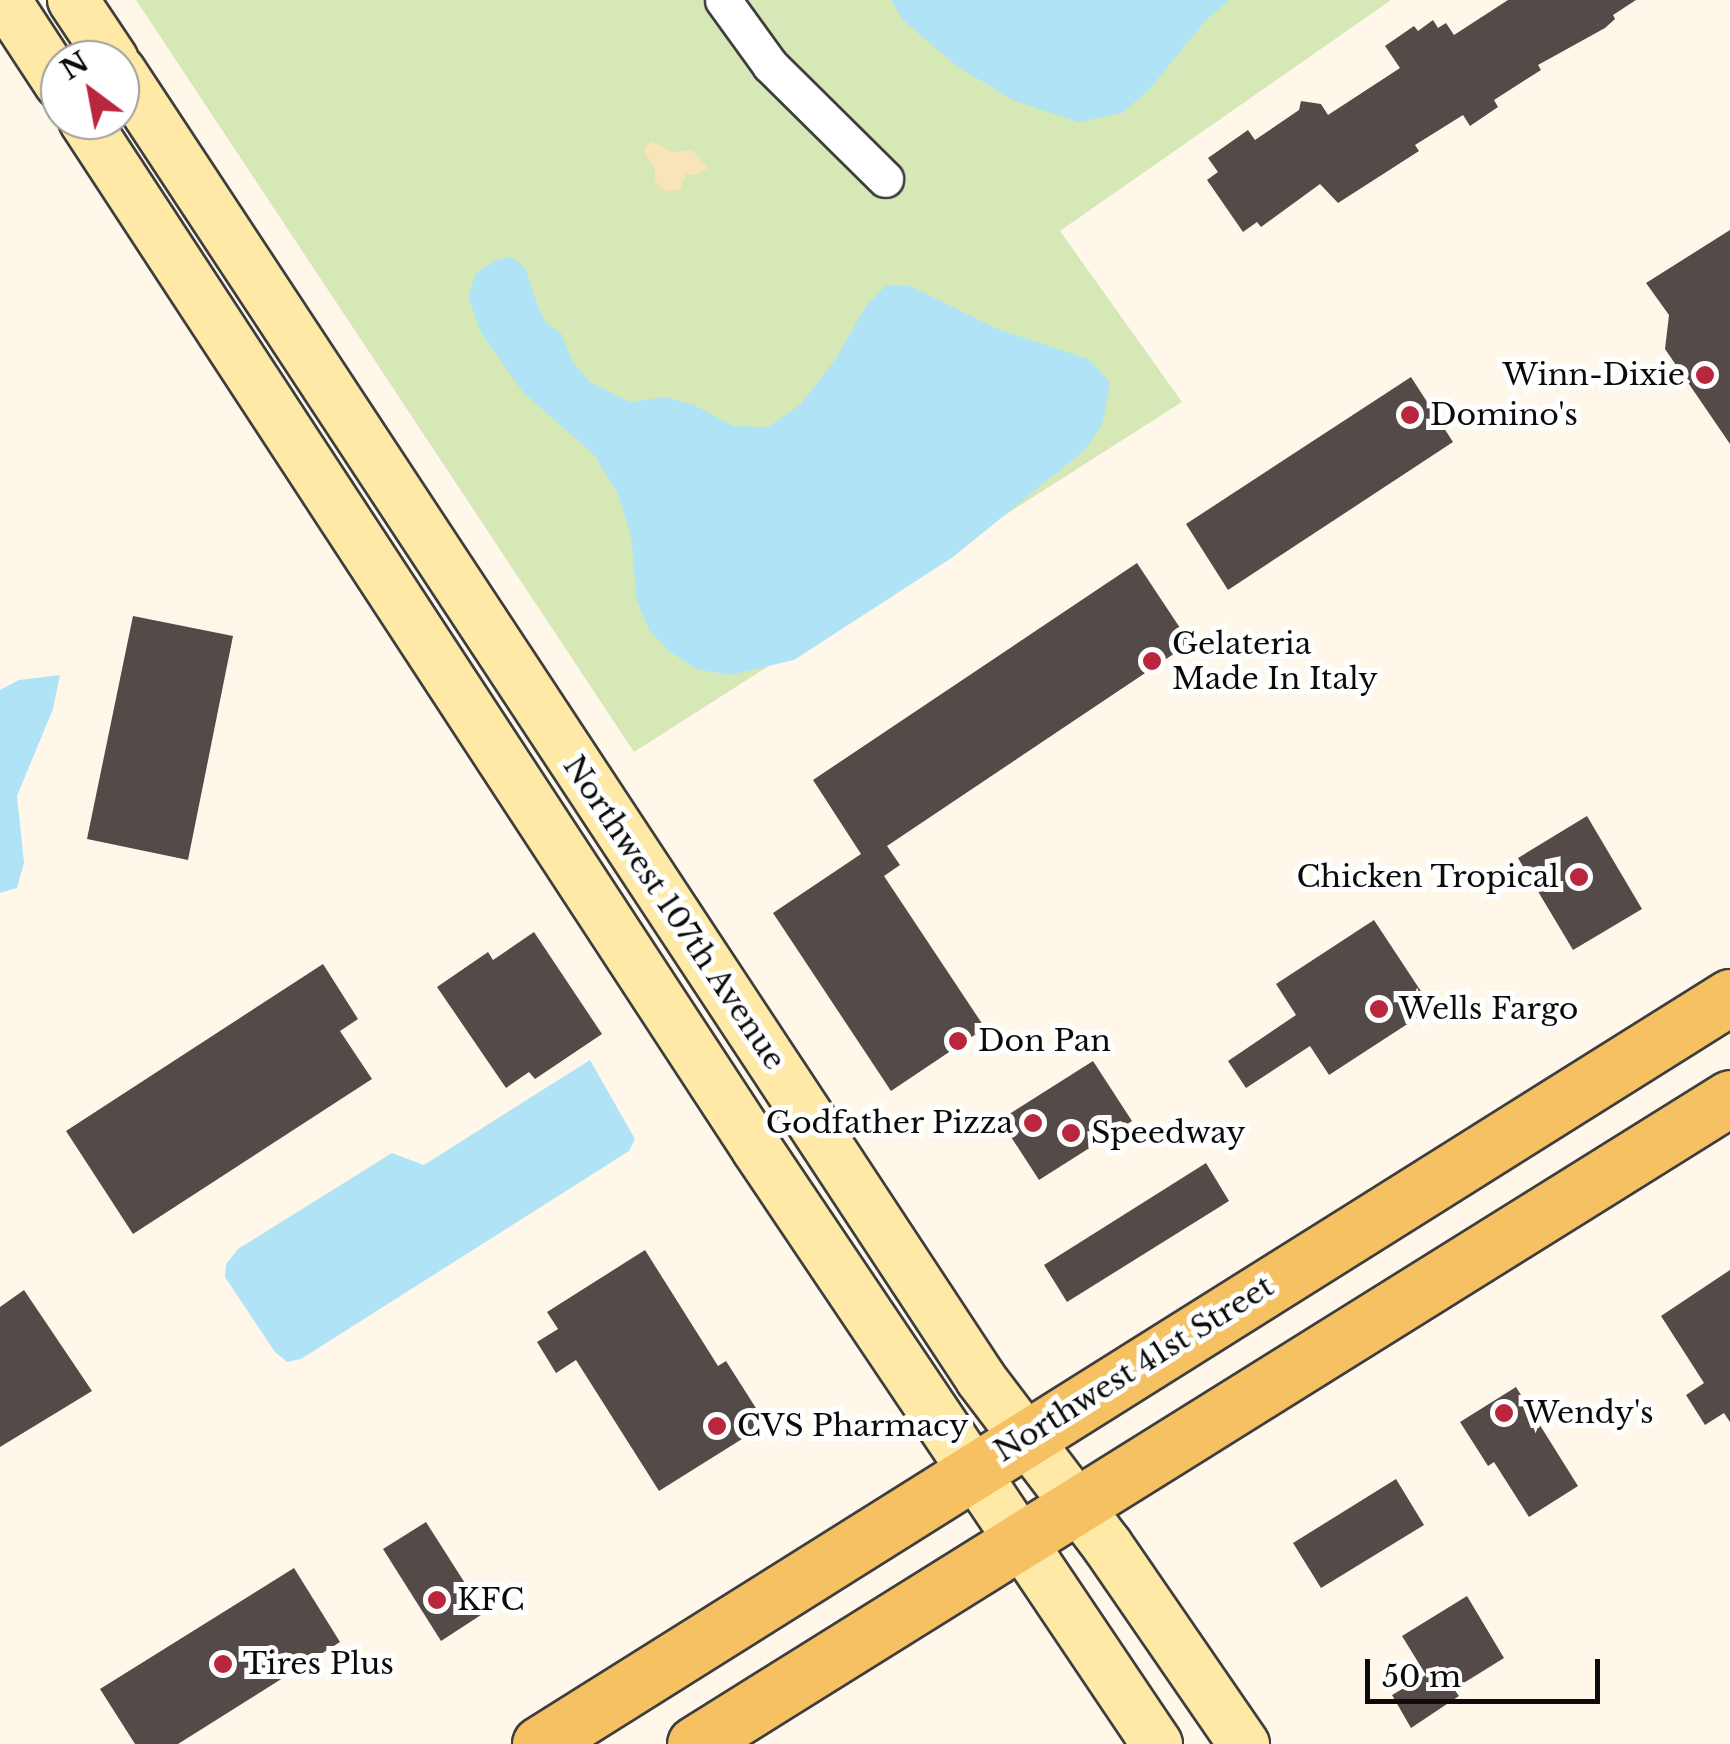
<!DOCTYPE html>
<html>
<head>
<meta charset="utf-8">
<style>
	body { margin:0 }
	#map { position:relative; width:1730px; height:1744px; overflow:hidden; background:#fff8ea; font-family:"Libre Baskerville",serif }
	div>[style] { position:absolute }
	.green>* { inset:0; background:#d5e8b5 }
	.sand>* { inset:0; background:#f9e3b8 }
	.water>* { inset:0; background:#b0e3f5 }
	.building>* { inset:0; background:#544b48 }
	.roads { filter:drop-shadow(2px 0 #3e3e3e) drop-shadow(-2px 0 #3e3e3e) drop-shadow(0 2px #3e3e3e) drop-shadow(0 -2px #3e3e3e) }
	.street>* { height:35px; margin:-17.5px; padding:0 17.5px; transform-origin:17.5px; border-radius:17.5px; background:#fff }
	.secondary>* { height:50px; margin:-25px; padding:0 25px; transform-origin:25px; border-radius:25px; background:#feeaa6 }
	.primary>* { height:55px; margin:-27.5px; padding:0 27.5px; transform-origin:27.5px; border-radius:27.5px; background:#f6c163 }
	.dots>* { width:28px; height:28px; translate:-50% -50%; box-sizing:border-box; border:5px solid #fff; border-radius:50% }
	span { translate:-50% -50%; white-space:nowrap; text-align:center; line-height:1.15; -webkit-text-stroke:10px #fff; paint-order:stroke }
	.poi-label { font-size:30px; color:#0b0b0b }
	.right { translate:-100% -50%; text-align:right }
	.left { translate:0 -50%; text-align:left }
	.street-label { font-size:30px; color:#0b0b0b }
	.north { position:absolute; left:40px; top:40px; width:100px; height:100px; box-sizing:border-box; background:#fff; border:2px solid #9d9d9d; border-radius:50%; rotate:328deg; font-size:28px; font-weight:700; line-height:40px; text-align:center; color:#0b0b0b }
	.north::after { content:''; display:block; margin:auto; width:35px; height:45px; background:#b8273e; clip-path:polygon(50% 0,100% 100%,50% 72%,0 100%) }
	.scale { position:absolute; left:1365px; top:1659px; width:235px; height:45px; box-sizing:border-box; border:5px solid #0b0b0b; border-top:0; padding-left:12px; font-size:30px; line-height:35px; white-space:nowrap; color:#0b0b0b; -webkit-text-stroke:8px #fff; paint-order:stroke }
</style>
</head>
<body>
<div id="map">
	<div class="green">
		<i style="clip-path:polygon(136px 0,1391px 0,1060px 231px,1182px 402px,634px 752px)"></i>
	</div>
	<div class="sand">
		<i style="clip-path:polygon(651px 141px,671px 152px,692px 150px,708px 168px,697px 175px,686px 174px,680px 189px,666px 192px,654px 181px,655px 168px,646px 156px,645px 148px)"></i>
	</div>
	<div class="water">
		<i style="clip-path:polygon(891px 0,1229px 0,1206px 20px,1148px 91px,1122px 113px,1079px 122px,1015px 101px,955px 65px,903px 20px)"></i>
		<i style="clip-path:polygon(511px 257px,525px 268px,538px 307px,547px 324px,561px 333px,572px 361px,590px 382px,630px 402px,665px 397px,694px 405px,733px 426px,768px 427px,800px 405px,835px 360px,866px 306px,886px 285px,910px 286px,997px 329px,1088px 359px,1110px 382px,1103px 422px,1086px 449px,953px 557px,794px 660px,730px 675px,696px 669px,669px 651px,649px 630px,637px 601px,631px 535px,617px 492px,595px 456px,523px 392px,481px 333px,468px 297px,476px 273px,496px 260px)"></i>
		<i style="clip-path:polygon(60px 675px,53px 709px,17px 796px,24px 863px,17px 888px,0 893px,0 690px,19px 680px)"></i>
		<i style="clip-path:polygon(590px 1060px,635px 1139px,629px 1151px,301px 1359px,287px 1362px,275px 1352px,225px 1277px,226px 1264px,238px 1249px,392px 1153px,424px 1165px)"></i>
	</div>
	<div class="building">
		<i style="clip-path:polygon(1508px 0,1636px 0,1613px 15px,1615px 19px,1605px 28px,1538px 65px,1541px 70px,1494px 100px,1498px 107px,1470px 126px,1463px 115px,1415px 145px,1419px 151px,1338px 203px,1320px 184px,1261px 227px,1257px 222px,1243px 232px,1207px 180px,1218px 172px,1208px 158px,1248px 130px,1255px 140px,1299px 110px,1301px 101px,1321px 104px,1328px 115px,1400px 68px,1385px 46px,1414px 26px,1418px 31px,1433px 20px,1438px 28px,1446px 23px,1454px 35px)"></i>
		<i style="clip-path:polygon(1730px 230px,1730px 444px,1665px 349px,1669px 315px,1646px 283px)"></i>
		<i style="clip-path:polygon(1411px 377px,1453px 442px,1228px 590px,1186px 524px)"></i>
		<i style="clip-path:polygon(1137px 563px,1190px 643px,887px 846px,900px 865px,884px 876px,985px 1028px,891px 1091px,773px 913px,861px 854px,813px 780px)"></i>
		<i style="clip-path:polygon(133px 616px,233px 636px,188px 860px,87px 839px)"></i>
		<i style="clip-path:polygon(1587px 816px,1642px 909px,1573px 950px,1518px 858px)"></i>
		<i style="clip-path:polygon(1374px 920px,1432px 1008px,1329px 1075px,1310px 1046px,1246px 1088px,1228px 1061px,1296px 1015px,1276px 984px)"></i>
		<i style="clip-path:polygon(534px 932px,602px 1034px,535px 1079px,529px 1072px,506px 1088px,437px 987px,488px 952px,493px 960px)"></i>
		<i style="clip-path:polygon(323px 964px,358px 1019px,340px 1031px,372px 1079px,133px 1234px,66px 1131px)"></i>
		<i style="clip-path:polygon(1093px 1061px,1132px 1121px,1039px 1180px,1000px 1120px)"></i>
		<i style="clip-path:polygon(1206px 1163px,1229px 1201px,1067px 1302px,1044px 1265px)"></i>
		<i style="clip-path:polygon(645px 1250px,718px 1366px,726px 1361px,766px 1424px,659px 1491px,576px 1360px,556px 1373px,537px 1342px,558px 1329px,547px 1312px)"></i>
		<i style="clip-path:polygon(1730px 1270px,1730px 1422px,1724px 1413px,1705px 1425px,1686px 1395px,1704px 1383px,1661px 1316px)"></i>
		<i style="clip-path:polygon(24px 1290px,92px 1391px,0 1447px,0 1307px)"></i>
		<i style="clip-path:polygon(1516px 1387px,1578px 1486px,1529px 1517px,1494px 1462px,1488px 1466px,1460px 1422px)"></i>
		<i style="clip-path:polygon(1396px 1479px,1424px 1525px,1321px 1588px,1293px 1543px)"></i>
		<i style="clip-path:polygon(426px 1522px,484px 1613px,441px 1641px,383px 1549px)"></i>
		<i style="clip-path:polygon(294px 1568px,340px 1642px,178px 1744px,135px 1744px,100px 1689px)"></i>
		<i style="clip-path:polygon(1467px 1596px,1504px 1658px,1454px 1689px,1459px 1696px,1411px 1728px,1392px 1695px,1426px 1675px,1402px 1636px)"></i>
	</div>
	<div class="roads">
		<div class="street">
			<i style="left:723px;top:0;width:80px;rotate:54.1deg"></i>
			<i style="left:770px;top:65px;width:162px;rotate:44.7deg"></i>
		</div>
		<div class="secondary">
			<i style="left:5px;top:0;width:100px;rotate:56.8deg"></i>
			<i style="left:73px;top:0;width:72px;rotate:56.3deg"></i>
			<i style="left:120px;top:71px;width:1566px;rotate:56.64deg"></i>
			<i style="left:981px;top:1379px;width:208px;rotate:52.8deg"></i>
			<i style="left:1107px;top:1545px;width:242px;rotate:55.5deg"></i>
			<i style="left:84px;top:120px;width:1230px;rotate:56.81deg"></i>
			<i style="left:757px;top:1149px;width:717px;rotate:56.09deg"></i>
		</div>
		<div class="primary">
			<i style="left:540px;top:1744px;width:1405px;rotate:-32.12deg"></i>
			<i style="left:695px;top:1744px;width:1220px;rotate:-31.97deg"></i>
		</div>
	</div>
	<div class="dots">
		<i style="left:1705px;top:375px;background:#b8273e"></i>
		<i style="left:1410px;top:415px;background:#b8273e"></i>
		<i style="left:1152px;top:661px;background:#b8273e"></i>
		<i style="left:1579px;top:877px;background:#b8273e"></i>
		<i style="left:1379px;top:1009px;background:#b8273e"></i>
		<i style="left:958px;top:1041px;background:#b8273e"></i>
		<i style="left:1033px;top:1123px;background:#b8273e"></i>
		<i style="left:1071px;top:1133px;background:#b8273e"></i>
		<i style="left:1504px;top:1413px;background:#b8273e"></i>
		<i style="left:717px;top:1426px;background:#b8273e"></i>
		<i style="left:437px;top:1600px;background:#b8273e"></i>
		<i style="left:223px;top:1664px;background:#b8273e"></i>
	</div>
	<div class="poi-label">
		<span class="right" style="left:1685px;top:375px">Winn-Dixie</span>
		<span class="left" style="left:1430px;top:415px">Domino's</span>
		<span class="left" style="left:1172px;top:661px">Gelateria<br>Made In Italy</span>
		<span class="right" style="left:1559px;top:877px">Chicken Tropical</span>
		<span class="left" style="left:1399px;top:1009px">Wells Fargo</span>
		<span class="left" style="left:978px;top:1041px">Don Pan</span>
		<span class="right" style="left:1013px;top:1123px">Godfather Pizza</span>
		<span class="left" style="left:1091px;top:1133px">Speedway</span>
		<span class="left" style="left:1524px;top:1413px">Wendy's</span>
		<span class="left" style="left:737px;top:1426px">CVS Pharmacy</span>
		<span class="left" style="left:457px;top:1600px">KFC</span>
		<span class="left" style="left:243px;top:1664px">Tires Plus</span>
	</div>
	<div class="street-label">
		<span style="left:674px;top:913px;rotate:56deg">Northwest 107th Avenue</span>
		<span style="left:1134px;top:1369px;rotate:-32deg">Northwest 41st Street</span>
	</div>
	<div class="north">N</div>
	<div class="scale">50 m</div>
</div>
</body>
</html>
